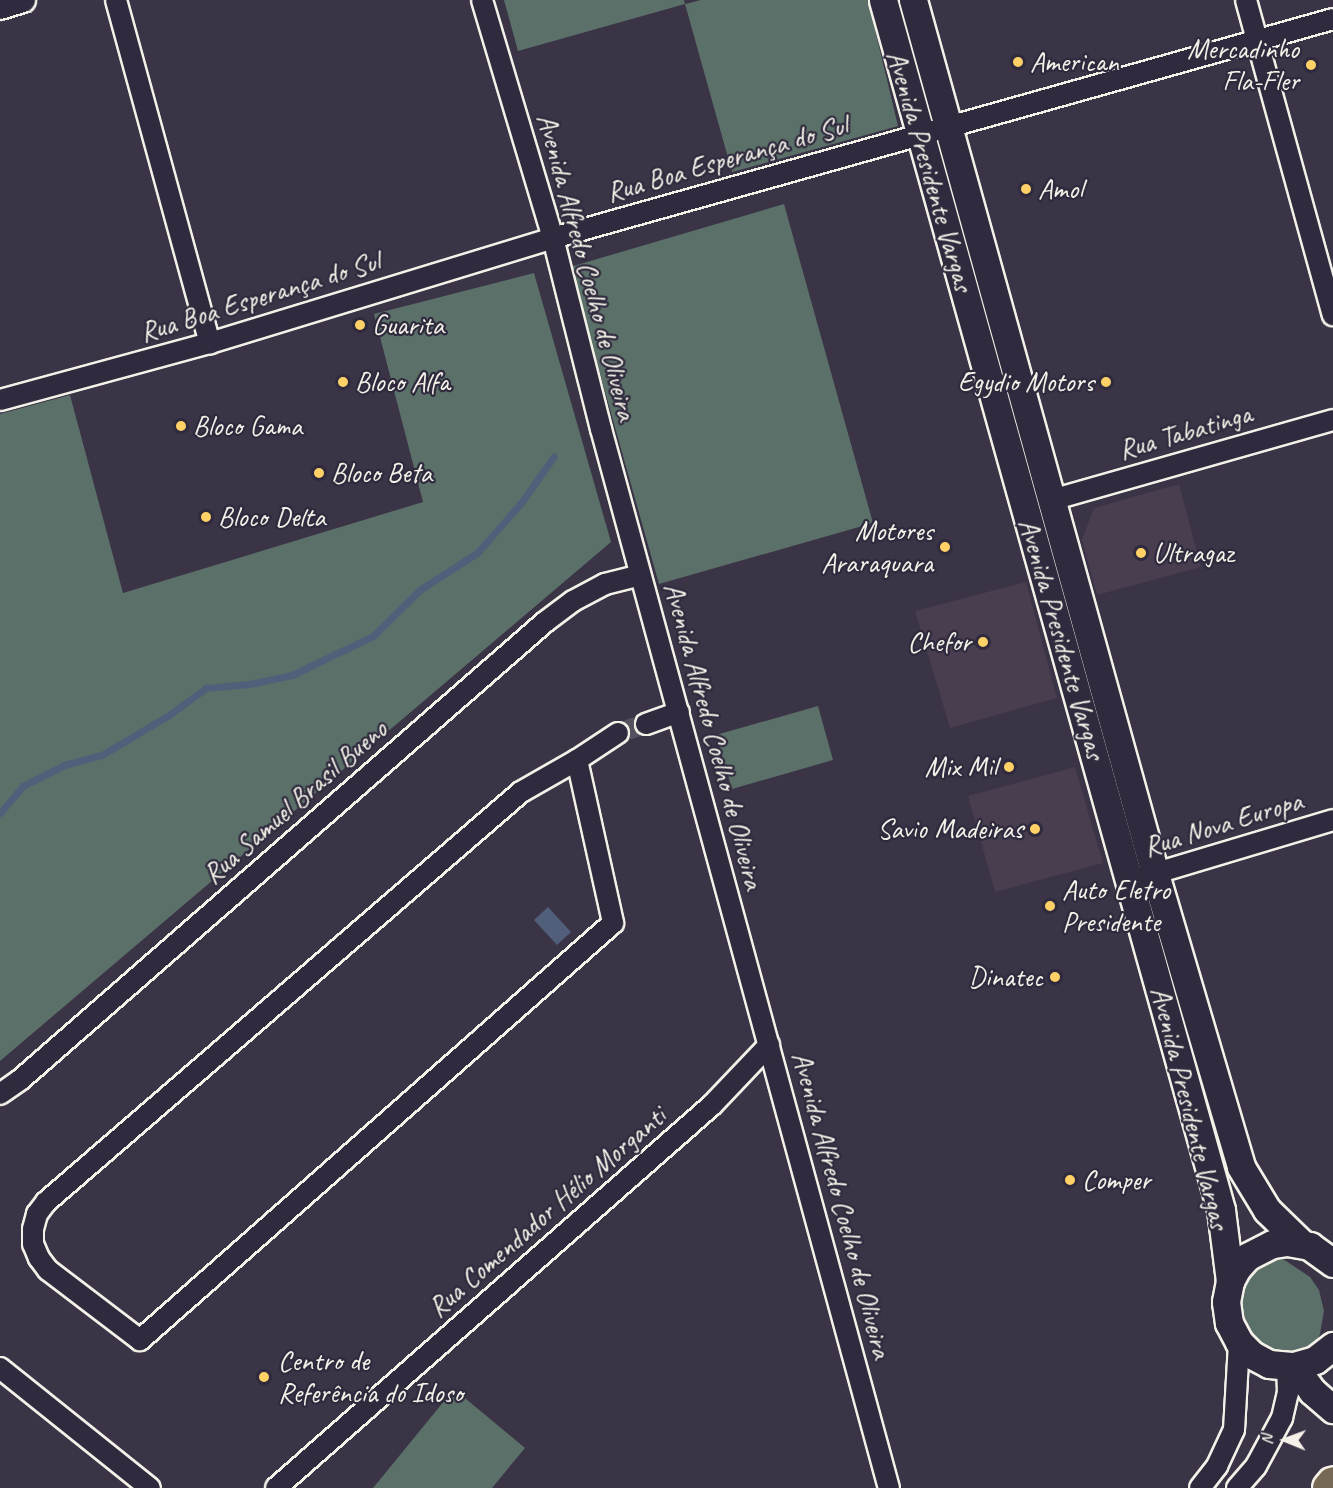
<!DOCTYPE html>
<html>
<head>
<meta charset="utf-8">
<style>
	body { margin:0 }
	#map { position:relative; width:1333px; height:1488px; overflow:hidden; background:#3b3346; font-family:Caveat,sans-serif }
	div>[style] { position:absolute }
	.built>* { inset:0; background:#493d50 }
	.green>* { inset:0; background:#5b7069 }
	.water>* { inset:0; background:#515f7a }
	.stream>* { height:7px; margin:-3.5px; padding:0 3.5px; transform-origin:3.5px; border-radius:3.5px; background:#515f7a }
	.minor-tunnel>* { height:20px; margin-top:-10px; transform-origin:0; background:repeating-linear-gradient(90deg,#57505e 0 20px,transparent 0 30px) }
	.roads { filter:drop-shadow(2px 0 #f4f1e8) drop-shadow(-2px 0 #f4f1e8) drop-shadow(0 2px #f4f1e8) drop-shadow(0 -2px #f4f1e8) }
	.minor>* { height:20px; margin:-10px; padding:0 10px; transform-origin:10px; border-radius:10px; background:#2f2a3d }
	.tertiary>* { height:24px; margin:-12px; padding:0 12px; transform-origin:12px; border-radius:12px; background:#2f2a3d }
	.secondary>* { height:27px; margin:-13.5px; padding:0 13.5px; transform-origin:13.5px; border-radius:13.5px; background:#2f2a3d }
	.motorway>* { height:33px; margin:-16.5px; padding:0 16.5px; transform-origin:16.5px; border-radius:16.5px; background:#776a54 }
	.dots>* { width:16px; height:16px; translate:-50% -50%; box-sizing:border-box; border:3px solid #2f2a3d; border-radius:50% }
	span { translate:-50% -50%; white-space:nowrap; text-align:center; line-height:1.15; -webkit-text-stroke:4.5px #2f2a3d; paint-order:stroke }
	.poi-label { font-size:28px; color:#f4f1e8 }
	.right { translate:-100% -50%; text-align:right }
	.left { translate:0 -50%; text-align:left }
	.street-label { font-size:28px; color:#f4f1e8 }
	.north { position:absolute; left:1255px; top:1410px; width:60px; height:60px; -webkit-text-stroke:4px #2f2a3d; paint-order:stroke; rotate:271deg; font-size:16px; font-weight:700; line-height:24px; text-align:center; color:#f4f1e8 }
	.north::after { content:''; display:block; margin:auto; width:21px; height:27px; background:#f4f1e8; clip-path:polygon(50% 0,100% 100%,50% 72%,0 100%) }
</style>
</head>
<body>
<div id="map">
	<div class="built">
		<i style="clip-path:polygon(1179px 484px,1201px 567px,1097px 595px,1082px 540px,1094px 508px)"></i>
		<i style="clip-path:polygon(1026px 582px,1057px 698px,950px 728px,915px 611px)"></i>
		<i style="clip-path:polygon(1075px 767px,1103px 863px,995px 892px,968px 796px)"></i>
	</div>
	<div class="green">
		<i style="clip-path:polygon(504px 0,684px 0,685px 4px,701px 0,868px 0,898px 126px,732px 172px,685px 4px,518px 51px)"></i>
		<i style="clip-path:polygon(784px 204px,873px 523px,659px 584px,570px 267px)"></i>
		<i style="clip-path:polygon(534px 273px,611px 542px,0 1061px,0 414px,70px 395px,123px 593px,423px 502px,374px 314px)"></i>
		<i style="clip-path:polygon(818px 706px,833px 760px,732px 789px,716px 735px)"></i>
		<i style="clip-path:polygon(1265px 1258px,1283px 1259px,1310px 1277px,1319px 1290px,1324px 1311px,1320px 1334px,1313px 1350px,1288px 1361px,1243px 1339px,1235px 1282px)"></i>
		<i style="clip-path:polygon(454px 1389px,525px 1448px,492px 1488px,373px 1488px)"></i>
	</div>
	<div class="water">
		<i style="clip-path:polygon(548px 907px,571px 932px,557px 945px,534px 920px)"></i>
	</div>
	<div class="stream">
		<i style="left:0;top:813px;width:35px;rotate:-50deg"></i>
		<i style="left:23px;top:786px;width:46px;rotate:-27.1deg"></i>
		<i style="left:64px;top:765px;width:39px;rotate:-15deg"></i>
		<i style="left:102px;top:755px;width:78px;rotate:-30.8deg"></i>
		<i style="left:169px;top:715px;width:46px;rotate:-36.1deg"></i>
		<i style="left:206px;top:688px;width:43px;rotate:-5.3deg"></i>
		<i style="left:249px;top:684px;width:44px;rotate:-11.8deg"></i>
		<i style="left:292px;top:675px;width:90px;rotate:-25.7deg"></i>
		<i style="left:373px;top:636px;width:67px;rotate:-44.4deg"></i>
		<i style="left:421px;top:589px;width:67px;rotate:-32.7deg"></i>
		<i style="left:477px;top:553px;width:67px;rotate:-48.7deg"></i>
		<i style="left:521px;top:503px;width:57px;rotate:-54.9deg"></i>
	</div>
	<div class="minor-tunnel">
		<i style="left:618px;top:733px;width:29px;rotate:-18deg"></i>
	</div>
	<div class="roads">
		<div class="minor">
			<i style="left:116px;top:0;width:356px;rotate:74.7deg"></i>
			<i style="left:482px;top:0;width:248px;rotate:73.4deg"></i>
			<i style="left:553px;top:238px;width:197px;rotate:75.9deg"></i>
			<i style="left:601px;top:429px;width:1097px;rotate:74.79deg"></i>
			<i style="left:1246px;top:0;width:327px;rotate:74.6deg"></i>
			<i style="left:0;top:400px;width:218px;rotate:-15.2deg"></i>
			<i style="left:210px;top:343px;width:359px;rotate:-17deg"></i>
			<i style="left:553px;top:238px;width:810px;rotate:-15.68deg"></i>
			<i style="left:1052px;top:500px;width:292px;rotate:-15.9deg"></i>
			<i style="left:646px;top:724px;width:35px;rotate:-20deg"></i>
			<i style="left:577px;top:760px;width:167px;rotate:77.5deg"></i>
			<i style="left:613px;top:923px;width:631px;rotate:138.6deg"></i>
			<i style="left:140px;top:1340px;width:116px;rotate:-142.7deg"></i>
			<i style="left:48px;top:1270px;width:15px;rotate:-127deg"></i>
			<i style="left:39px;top:1258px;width:15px;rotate:-113deg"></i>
			<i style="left:33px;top:1244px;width:15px;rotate:-90deg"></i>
			<i style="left:33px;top:1229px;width:16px;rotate:-75deg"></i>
			<i style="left:37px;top:1214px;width:15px;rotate:-53deg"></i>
			<i style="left:46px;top:1202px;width:627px;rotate:-40.8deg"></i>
			<i style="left:521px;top:792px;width:64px;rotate:-29.7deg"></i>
			<i style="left:577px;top:760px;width:49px;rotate:-33.4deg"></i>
			<i style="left:1143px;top:877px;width:198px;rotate:-16.7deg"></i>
			<i style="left:0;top:1094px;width:24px;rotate:-35deg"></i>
			<i style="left:20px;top:1080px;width:697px;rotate:-41.1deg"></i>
			<i style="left:545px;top:622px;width:35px;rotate:-37deg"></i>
			<i style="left:573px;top:601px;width:36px;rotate:-28deg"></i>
			<i style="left:605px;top:584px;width:36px;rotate:-14deg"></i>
			<i style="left:0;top:1368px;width:192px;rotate:38.7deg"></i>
			<i style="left:276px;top:1488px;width:580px;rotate:-41.3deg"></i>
			<i style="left:712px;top:1105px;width:83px;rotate:-46.5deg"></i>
			<i style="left:1200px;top:1488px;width:28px;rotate:-52deg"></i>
			<i style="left:1217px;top:1466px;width:40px;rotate:-65deg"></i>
			<i style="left:1234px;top:1430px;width:88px;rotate:-86.7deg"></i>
			<i style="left:1237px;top:1488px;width:29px;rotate:-49deg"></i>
			<i style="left:1256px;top:1466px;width:55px;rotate:-61.6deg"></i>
			<i style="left:1282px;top:1418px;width:26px;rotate:-77deg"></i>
			<i style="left:1288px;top:1393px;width:27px;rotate:-92deg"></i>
		</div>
		<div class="tertiary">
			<i style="left:0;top:7px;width:24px;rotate:-17deg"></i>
		</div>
		<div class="secondary">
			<i style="left:883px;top:0;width:1256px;rotate:74.39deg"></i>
			<i style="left:1221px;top:1210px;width:72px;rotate:82.8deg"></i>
			<i style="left:913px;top:0;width:907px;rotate:74.52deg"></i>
			<i style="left:1155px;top:874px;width:305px;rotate:73.6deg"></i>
			<i style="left:1241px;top:1167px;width:50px;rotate:58.8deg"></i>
			<i style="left:1267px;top:1210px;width:47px;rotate:44.1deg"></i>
			<i style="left:1333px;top:1263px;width:29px;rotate:-144deg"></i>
			<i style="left:1310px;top:1246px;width:23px;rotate:-170deg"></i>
			<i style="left:1287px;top:1242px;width:15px;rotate:172deg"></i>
			<i style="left:1272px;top:1244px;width:28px;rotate:153deg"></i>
			<i style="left:1247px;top:1257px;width:15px;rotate:132deg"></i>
			<i style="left:1237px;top:1268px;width:15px;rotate:118deg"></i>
			<i style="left:1230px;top:1281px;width:21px;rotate:101deg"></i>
			<i style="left:1226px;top:1302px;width:21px;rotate:82deg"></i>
			<i style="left:1229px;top:1323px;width:21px;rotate:62deg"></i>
			<i style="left:1239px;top:1342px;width:18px;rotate:45deg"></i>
			<i style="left:1252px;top:1355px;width:19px;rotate:28deg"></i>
			<i style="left:1269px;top:1364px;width:25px;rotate:5deg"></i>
			<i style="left:1294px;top:1366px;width:22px;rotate:-16deg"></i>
			<i style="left:1315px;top:1360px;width:23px;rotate:-38deg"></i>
			<i style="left:1294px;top:1366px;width:31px;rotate:54deg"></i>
			<i style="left:1312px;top:1391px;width:28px;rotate:41deg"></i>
		</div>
		<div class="motorway">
			<i style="left:1329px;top:1488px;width:6px;rotate:-51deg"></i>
		</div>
	</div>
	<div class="dots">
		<i style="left:1018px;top:62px;background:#ffd166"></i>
		<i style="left:1311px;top:65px;background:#ffd166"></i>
		<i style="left:1026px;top:189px;background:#ffd166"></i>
		<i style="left:360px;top:325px;background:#ffd166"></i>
		<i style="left:343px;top:382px;background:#ffd166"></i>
		<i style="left:1106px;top:382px;background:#ffd166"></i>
		<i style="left:181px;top:426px;background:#ffd166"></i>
		<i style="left:319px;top:473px;background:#ffd166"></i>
		<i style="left:206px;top:517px;background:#ffd166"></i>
		<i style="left:945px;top:547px;background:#ffd166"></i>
		<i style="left:1141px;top:553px;background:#ffd166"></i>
		<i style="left:983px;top:642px;background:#ffd166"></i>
		<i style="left:1009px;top:767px;background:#ffd166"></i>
		<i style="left:1035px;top:829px;background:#ffd166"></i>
		<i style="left:1050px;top:906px;background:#ffd166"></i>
		<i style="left:1055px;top:977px;background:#ffd166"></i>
		<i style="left:1070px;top:1180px;background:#ffd166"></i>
		<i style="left:264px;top:1377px;background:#ffd166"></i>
	</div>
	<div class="poi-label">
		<span class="right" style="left:1299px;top:65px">Mercadinho<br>Fla-Fler</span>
		<span class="left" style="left:1030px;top:62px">American</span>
		<span class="left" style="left:1038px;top:189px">Amol</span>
		<span class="left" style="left:372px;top:325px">Guarita</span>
		<span class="left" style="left:355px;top:382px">Bloco Alfa</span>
		<span class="right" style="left:1094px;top:382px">Egydio Motors</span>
		<span class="left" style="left:193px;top:426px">Bloco Gama</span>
		<span class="left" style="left:331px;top:473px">Bloco Beta</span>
		<span class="left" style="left:218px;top:517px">Bloco Delta</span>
		<span class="right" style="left:933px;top:547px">Motores<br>Araraquara</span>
		<span class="left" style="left:1153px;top:553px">Ultragaz</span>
		<span class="right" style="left:971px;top:642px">Chefor</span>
		<span class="right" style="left:997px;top:767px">Mix Mil</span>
		<span class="right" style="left:1023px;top:829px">Savio Madeiras</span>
		<span class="left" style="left:1062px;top:906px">Auto Eletro<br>Presidente</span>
		<span class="right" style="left:1043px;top:977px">Dinatec</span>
		<span class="left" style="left:1082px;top:1180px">Comper</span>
		<span class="left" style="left:278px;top:1377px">Centro de<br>Referência do Idoso</span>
	</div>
	<div class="street-label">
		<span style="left:727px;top:159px;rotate:-16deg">Rua Boa Esperança do Sul</span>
		<span style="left:930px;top:171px;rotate:74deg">Avenida Presidente Vargas</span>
		<span style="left:587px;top:267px;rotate:75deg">Avenida Alfredo Coelho de Oliveira</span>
		<span style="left:260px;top:297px;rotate:-17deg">Rua Boa Esperança do Sul</span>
		<span style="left:1185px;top:432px;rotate:-16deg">Rua Tabatinga</span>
		<span style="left:1062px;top:639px;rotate:74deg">Avenida Presidente Vargas</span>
		<span style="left:714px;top:736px;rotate:75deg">Avenida Alfredo Coelho de Oliveira</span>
		<span style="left:295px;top:802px;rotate:-41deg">Rua Samuel Brasil Bueno</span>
		<span style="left:1223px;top:824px;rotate:-17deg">Rua Nova Europa</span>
		<span style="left:1190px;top:1108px;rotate:76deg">Avenida Presidente Vargas</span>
		<span style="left:842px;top:1205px;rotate:75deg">Avenida Alfredo Coelho de Oliveira</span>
		<span style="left:547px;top:1212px;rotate:-41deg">Rua Comendador Hélio Morganti</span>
	</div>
	<div class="north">N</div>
</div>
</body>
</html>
